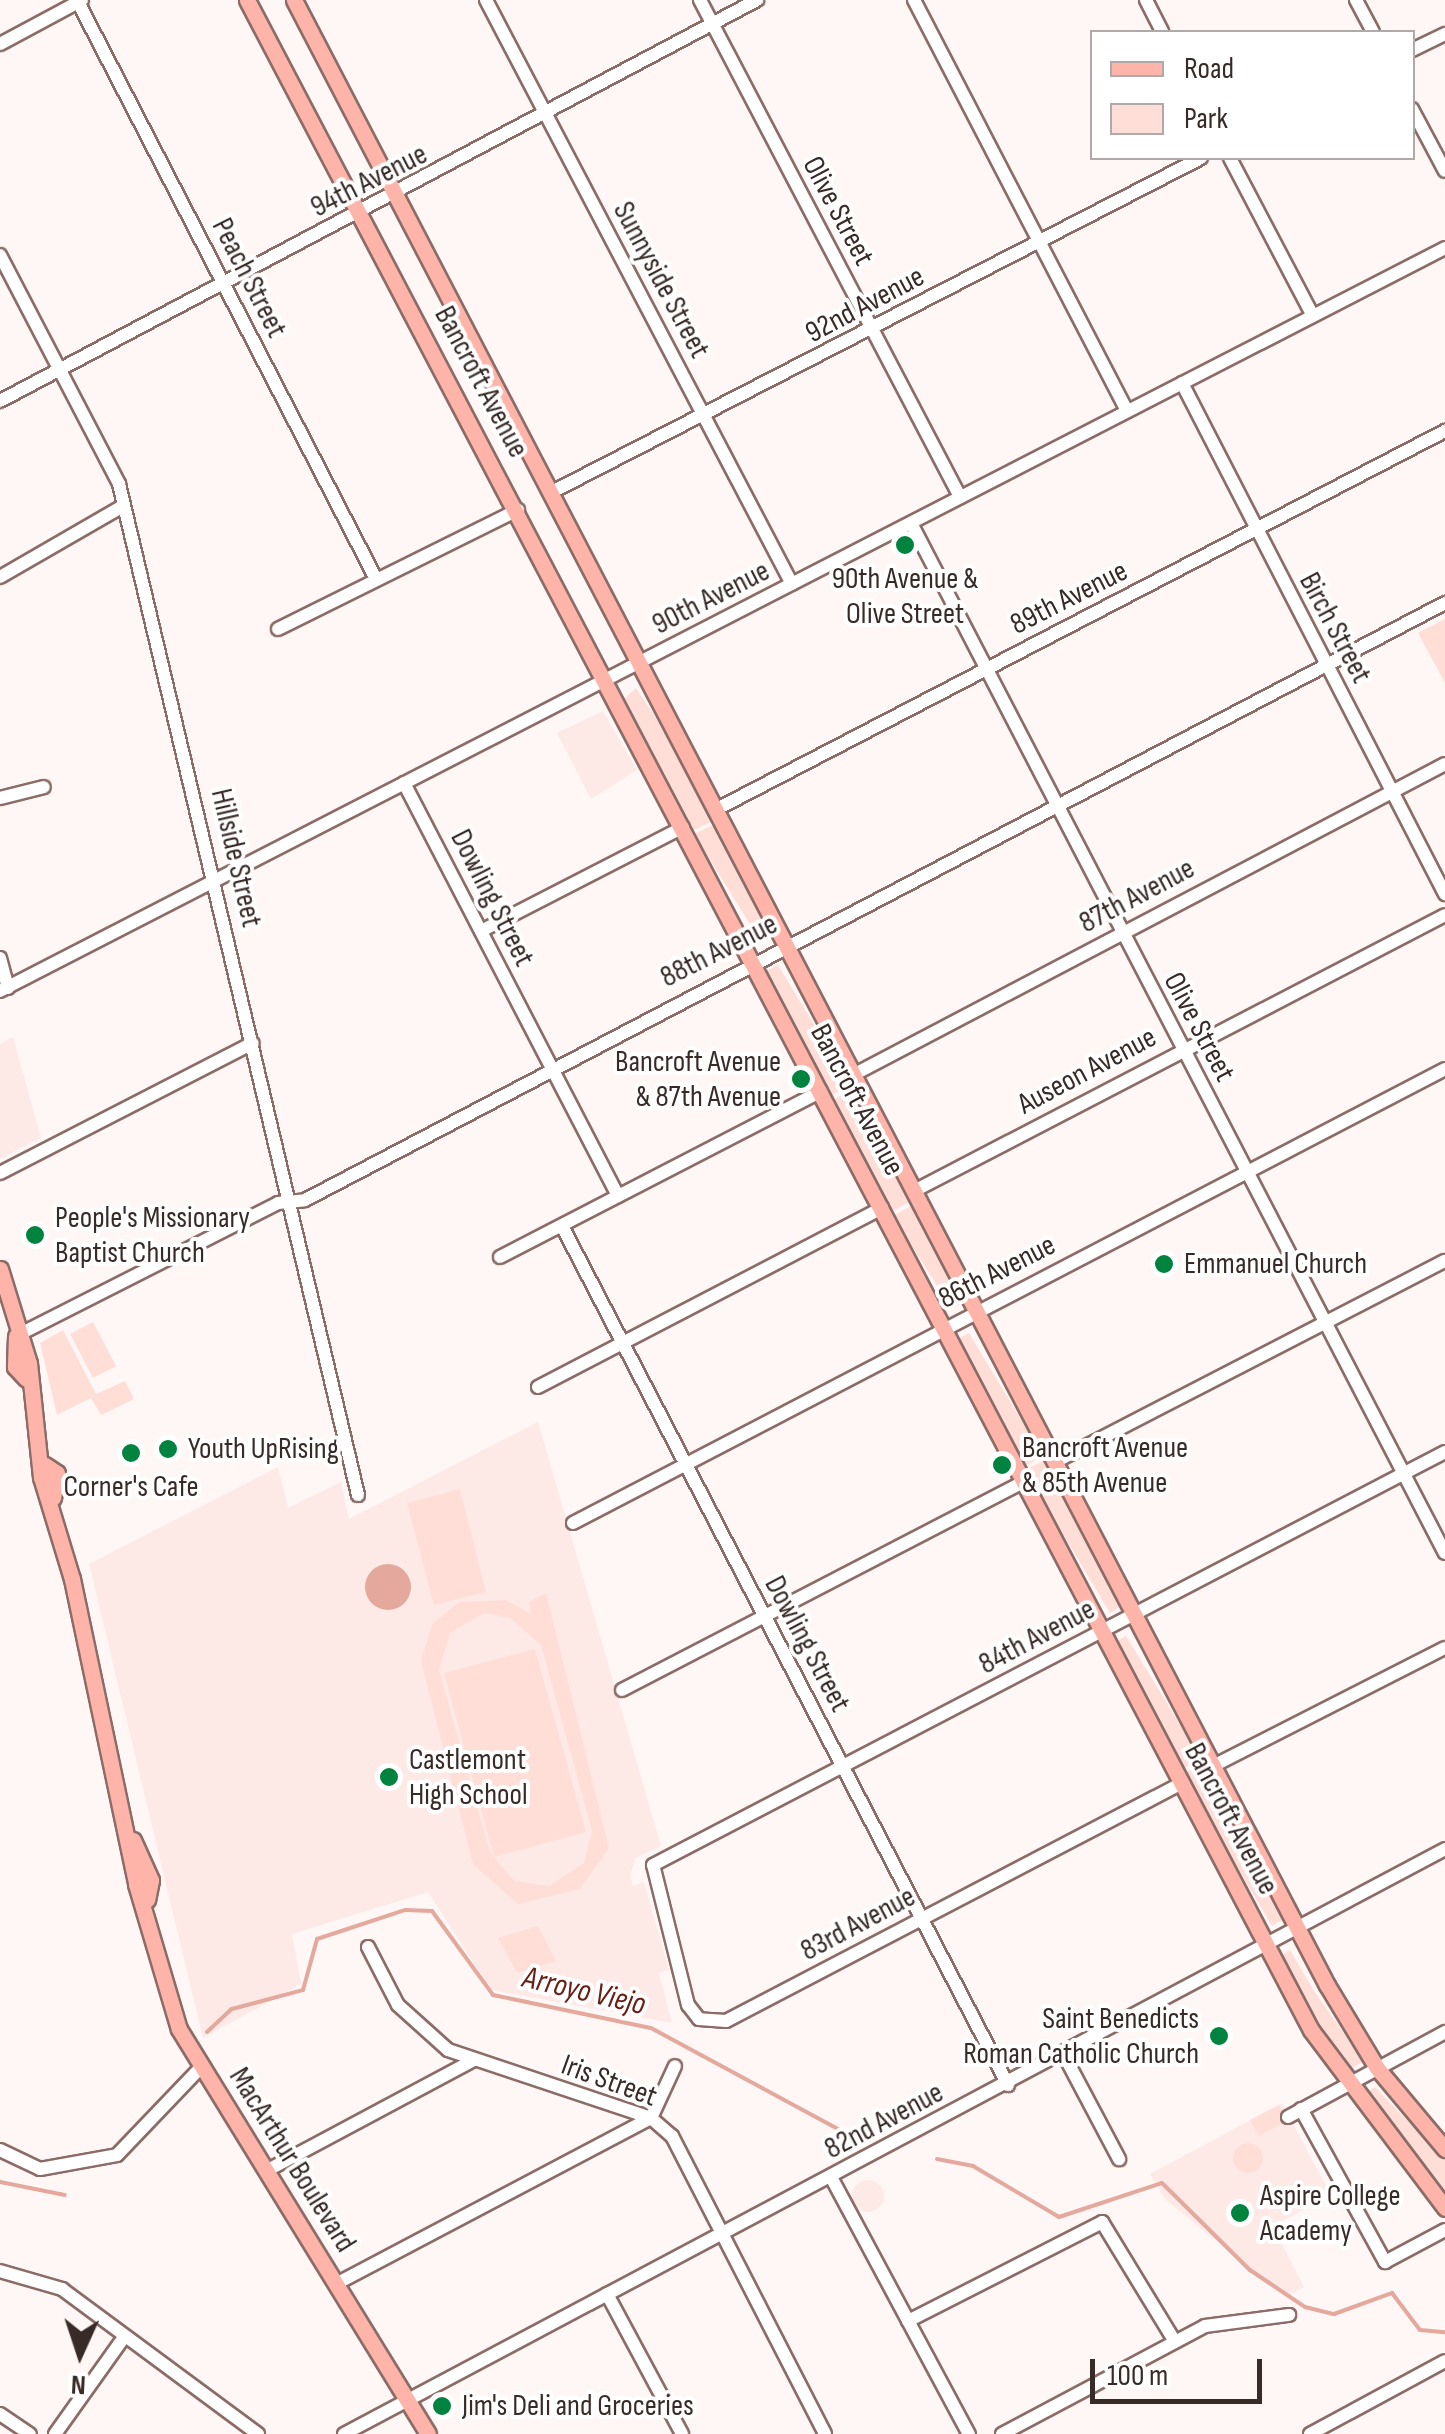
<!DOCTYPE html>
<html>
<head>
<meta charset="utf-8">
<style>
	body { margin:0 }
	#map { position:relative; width:1445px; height:2434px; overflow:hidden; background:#fef7f5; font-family:"Sofia Sans Condensed",sans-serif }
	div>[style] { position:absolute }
	.built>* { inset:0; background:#fdeae7 }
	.round { border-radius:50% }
	.green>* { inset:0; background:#ffded8 }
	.water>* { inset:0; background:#e5a89d }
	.stream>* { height:4px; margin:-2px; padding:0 2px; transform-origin:2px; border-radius:2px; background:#e5a89d }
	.roads { filter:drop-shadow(2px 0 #8b6c67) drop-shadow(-2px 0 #8b6c67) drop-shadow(0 2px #8b6c67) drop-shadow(0 -2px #8b6c67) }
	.minor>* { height:12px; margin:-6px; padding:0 6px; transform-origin:6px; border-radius:6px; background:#fff }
	.major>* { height:15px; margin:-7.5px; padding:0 7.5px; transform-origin:7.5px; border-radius:7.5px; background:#feb4a9 }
	.dots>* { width:28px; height:28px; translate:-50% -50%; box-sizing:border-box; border:5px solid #fff; border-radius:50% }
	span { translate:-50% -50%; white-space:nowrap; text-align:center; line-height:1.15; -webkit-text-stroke:8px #fff; paint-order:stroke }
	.street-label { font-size:30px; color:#372a27 }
	.poi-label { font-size:30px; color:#372a27 }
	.right { translate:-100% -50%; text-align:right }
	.left { translate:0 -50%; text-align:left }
	.water-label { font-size:32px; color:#671f16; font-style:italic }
	.legend { position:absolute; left:1090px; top:30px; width:325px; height:130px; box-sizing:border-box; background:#fff; border:2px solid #afaaa9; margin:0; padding:12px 18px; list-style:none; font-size:30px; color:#372a27 }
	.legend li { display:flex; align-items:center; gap:20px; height:50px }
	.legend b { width:50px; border:2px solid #afaaa9 }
	.north { position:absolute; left:30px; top:2304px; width:100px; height:100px; -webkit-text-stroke:8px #fff; paint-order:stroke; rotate:183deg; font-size:28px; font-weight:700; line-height:40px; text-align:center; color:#372a27 }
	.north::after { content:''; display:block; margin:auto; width:35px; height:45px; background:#372a27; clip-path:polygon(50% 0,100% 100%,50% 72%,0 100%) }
	.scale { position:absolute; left:1090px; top:2359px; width:172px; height:45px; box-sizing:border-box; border:5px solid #372a27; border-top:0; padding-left:12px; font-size:30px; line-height:35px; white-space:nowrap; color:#372a27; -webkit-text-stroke:8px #fff; paint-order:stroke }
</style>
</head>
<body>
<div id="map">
	<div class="built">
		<i style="clip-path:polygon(603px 711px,637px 770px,591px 799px,557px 733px)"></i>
		<i style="clip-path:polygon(13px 1037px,41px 1138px,0 1159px,0 1044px)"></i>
		<i style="clip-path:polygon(538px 1422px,661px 1846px,636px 1858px,630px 1875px,633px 1886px,644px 1882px,669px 1970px,659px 1973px,672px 2023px,491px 1990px,428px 1892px,292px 1934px,301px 1984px,203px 2038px,89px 1564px,278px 1467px,288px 1508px,341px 1482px,349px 1519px)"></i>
		<i style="clip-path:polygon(1282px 2103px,1331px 2195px,1273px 2226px,1304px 2287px,1285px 2297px,1166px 2200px,1150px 2174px)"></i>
		<i class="round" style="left:852px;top:2180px;width:32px;height:32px"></i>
	</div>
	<div class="green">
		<i style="clip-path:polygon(1445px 619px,1445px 683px,1418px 633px)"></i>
		<i style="clip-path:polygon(636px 688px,675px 747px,713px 821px,692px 831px,624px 699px)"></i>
		<i style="clip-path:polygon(715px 824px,772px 933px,761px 942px,694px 834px)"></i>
		<i style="clip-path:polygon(778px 965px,851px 1085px,830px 1096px,766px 971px)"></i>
		<i style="clip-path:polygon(853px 1089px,911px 1201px,891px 1212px,833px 1100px)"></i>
		<i style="clip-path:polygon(913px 1205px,963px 1303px,952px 1309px,893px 1216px)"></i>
		<i style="clip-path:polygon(93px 1322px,116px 1366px,93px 1378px,70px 1334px)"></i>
		<i style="clip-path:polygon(63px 1330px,96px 1394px,125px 1381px,134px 1399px,101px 1415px,91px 1398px,57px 1415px,40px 1343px)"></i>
		<i style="clip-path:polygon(969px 1333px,1043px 1456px,1023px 1467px,957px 1339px)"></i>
		<i style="clip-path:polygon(1045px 1460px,1121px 1606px,1110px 1613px,1025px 1470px)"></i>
		<i style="clip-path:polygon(460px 1489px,486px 1592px,434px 1605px,407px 1503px)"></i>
		<i style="clip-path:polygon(evenodd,546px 1593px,609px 1848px,580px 1889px,518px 1904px,473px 1864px,421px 1661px,432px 1624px,459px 1602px,506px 1600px,531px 1614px,529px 1602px,546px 1593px,484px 1613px,510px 1618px,541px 1645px,592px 1831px,584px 1863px,549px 1886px,514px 1881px,490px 1852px,439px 1670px,450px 1633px,484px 1613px)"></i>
		<i style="clip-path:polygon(1126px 1636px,1201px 1759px,1181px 1770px,1115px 1642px)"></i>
		<i style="clip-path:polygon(535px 1649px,586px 1832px,494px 1857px,444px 1673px)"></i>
		<i style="clip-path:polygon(1203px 1763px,1284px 1919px,1272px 1926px,1183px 1774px)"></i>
		<i style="clip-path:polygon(538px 1926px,556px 1961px,517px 1973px,498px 1938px)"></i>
		<i style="clip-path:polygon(1290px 1950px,1314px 1991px,1364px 2061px,1352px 2068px,1315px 2025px,1278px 1957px)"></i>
		<i style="clip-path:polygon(1375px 2087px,1445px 2160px,1445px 2196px,1363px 2094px)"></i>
		<i style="clip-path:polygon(1279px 2105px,1287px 2121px,1259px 2136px,1250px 2120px)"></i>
		<i class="round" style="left:1233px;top:2143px;width:30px;height:30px"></i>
	</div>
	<div class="water">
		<i class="round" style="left:365px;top:1564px;width:46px;height:46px"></i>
	</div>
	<div class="stream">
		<i style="left:207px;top:2032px;width:34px;rotate:-43deg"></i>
		<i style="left:232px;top:2009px;width:73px;rotate:-15deg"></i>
		<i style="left:303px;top:1990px;width:53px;rotate:-74.6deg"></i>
		<i style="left:317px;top:1939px;width:93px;rotate:-18.2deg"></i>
		<i style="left:405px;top:1910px;width:27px;rotate:2deg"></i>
		<i style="left:432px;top:1911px;width:104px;rotate:54deg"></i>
		<i style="left:493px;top:1995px;width:161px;rotate:11.8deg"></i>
		<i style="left:651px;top:2028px;width:221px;rotate:28.4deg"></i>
		<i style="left:937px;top:2159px;width:37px;rotate:11deg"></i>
		<i style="left:973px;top:2166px;width:100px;rotate:30.7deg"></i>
		<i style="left:1059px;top:2217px;width:108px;rotate:-18.3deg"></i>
		<i style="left:1162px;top:2183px;width:124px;rotate:44.7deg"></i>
		<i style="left:1250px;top:2270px;width:66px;rotate:33.9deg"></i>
		<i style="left:1305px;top:2307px;width:30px;rotate:14deg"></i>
		<i style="left:1334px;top:2314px;width:62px;rotate:-19.9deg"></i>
		<i style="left:1392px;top:2293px;width:46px;rotate:52.9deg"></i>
		<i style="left:1420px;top:2330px;width:25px;rotate:5deg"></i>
		<i style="left:0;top:2182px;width:66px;rotate:11.3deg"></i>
	</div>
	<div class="roads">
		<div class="minor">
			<i style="left:486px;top:0;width:659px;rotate:62.35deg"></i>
			<i style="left:700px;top:0;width:561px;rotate:62.38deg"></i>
			<i style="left:914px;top:0;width:463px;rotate:62.6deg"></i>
			<i style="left:1146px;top:0;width:36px;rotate:63deg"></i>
			<i style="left:1356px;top:0;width:36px;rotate:62deg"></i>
			<i style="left:78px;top:2px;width:647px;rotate:62.68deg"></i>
			<i style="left:0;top:44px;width:93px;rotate:-28.2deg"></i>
			<i style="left:1412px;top:50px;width:37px;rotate:-26deg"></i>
			<i style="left:1412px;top:109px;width:70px;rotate:62deg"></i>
			<i style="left:1230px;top:158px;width:178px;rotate:62.3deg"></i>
			<i style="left:0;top:255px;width:258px;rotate:62.5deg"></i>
			<i style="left:119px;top:484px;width:1039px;rotate:76.7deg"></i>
			<i style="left:1182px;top:383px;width:575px;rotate:62.77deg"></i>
			<i style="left:0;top:401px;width:857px;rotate:-27.91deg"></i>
			<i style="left:550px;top:493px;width:732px;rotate:-27.23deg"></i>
			<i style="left:911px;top:523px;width:1160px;rotate:62.6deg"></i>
			<i style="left:0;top:577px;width:142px;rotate:-30deg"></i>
			<i style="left:278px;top:629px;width:268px;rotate:-26.4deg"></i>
			<i style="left:404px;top:783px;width:465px;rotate:62.6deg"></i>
			<i style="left:0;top:798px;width:45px;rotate:-14deg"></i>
			<i style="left:715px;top:810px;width:823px;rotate:-27.44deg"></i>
			<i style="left:481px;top:931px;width:227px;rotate:-27.2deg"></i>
			<i style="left:0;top:958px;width:31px;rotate:75deg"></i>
			<i style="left:0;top:991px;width:1625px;rotate:-27.21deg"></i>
			<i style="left:853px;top:1075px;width:669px;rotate:-27.71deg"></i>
			<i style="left:0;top:1173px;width:284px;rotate:-27.2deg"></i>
			<i style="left:914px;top:1191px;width:598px;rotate:-27.46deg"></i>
			<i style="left:562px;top:1226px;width:968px;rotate:62.56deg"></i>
			<i style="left:500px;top:1257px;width:361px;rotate:-27.3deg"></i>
			<i style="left:16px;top:1336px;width:294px;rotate:-26.9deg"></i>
			<i style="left:278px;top:1203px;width:27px;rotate:-6deg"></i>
			<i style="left:305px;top:1200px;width:1287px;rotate:-27.64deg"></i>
			<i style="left:538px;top:1387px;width:388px;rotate:-27.5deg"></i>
			<i style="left:1055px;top:1462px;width:439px;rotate:-27.3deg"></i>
			<i style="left:573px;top:1523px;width:983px;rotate:-27.5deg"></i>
			<i style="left:622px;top:1690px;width:453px;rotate:-27.4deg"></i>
			<i style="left:1213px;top:1766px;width:260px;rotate:-27deg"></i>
			<i style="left:1182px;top:1783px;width:514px;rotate:152.44deg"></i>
			<i style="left:726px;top:2021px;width:27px;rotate:-176deg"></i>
			<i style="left:699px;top:2019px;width:18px;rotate:-128deg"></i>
			<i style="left:688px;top:2005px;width:144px;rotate:-104deg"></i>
			<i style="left:653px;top:1865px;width:893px;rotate:-27.54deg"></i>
			<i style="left:368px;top:1947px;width:65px;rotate:62.7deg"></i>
			<i style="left:398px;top:2005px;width:67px;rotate:42deg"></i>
			<i style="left:448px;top:2050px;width:214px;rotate:18.5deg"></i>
			<i style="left:651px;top:2118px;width:28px;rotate:41deg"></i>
			<i style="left:672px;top:2136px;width:335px;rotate:62.8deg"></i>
			<i style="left:1064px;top:2055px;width:118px;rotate:62.1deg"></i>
			<i style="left:1301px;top:2109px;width:175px;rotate:61.2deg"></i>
			<i style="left:1385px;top:2262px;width:68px;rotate:-28.1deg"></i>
			<i style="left:1288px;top:2117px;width:179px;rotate:-28.4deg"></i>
			<i style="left:0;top:2150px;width:44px;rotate:25.4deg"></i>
			<i style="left:40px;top:2169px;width:78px;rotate:-10.3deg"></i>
			<i style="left:117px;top:2155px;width:123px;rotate:-46.3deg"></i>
			<i style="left:266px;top:2171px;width:234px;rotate:-28.1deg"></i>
			<i style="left:831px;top:2177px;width:292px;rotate:61.8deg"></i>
			<i style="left:0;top:2271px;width:65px;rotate:16.2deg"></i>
			<i style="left:62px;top:2289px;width:244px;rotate:36.5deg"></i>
			<i style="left:336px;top:2284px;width:356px;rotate:-27.8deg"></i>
			<i style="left:651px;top:2118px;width:57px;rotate:-65.2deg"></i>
			<i style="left:607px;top:2294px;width:159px;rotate:61.8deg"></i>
			<i style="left:908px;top:2321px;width:218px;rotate:-27deg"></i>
			<i style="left:1102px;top:2222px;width:138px;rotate:58.6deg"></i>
			<i style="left:0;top:2414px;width:36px;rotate:34deg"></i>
			<i style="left:55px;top:2434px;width:120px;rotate:-54.5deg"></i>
			<i style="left:344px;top:2434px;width:1247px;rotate:-27.98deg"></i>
			<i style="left:1002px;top:2434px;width:230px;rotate:-28deg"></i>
			<i style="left:1205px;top:2326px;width:85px;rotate:-7.5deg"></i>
			<i style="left:1310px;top:2434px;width:153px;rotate:-28.4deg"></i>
		</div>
		<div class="major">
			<i style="left:247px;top:0;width:2292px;rotate:62.34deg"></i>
			<i style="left:1311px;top:2030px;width:223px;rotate:53deg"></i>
			<i style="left:294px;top:0;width:2238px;rotate:62.51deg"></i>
			<i style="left:1327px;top:1985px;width:97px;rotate:58.9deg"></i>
			<i style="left:1377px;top:2068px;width:106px;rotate:50deg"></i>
			<i style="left:0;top:1269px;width:98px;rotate:72.9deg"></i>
			<i style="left:29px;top:1363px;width:115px;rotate:84deg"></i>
			<i style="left:41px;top:1477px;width:107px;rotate:73.1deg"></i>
			<i style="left:72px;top:1579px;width:312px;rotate:78.1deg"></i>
			<i style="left:136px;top:1884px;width:151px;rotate:73.5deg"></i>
			<i style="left:179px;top:2029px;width:475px;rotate:58.4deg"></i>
			<i style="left:16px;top:1336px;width:31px;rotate:92deg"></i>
			<i style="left:15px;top:1367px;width:16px;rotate:47deg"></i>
			<i style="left:45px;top:1465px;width:14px;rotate:34deg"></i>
			<i style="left:57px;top:1473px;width:25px;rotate:99deg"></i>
			<i style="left:133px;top:1840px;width:44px;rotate:65.8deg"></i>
			<i style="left:151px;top:1880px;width:20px;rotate:101deg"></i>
		</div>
	</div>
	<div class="dots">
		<i style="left:905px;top:545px;background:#00833e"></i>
		<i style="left:801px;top:1079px;background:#00833e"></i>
		<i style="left:35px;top:1235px;background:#00833e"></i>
		<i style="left:1164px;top:1264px;background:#00833e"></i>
		<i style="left:168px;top:1449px;background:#00833e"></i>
		<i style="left:131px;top:1453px;background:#00833e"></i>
		<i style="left:1002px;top:1465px;background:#00833e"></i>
		<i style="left:389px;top:1777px;background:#00833e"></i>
		<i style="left:1219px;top:2036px;background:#00833e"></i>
		<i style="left:1240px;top:2213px;background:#00833e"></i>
		<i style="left:442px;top:2406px;background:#00833e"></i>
	</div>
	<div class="street-label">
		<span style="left:369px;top:181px;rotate:-27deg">94th Avenue</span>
		<span style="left:838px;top:211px;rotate:62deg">Olive Street</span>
		<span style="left:249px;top:278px;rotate:63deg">Peach Street</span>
		<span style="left:661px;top:280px;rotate:62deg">Sunnyside Street</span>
		<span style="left:865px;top:305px;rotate:-28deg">92nd Avenue</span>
		<span style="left:481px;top:382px;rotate:62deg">Bancroft Avenue</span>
		<span style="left:711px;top:598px;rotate:-27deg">90th Avenue</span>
		<span style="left:1069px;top:598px;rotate:-27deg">89th Avenue</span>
		<span style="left:1335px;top:628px;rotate:62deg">Birch Street</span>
		<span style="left:236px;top:858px;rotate:77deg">Hillside Street</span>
		<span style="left:1137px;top:896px;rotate:-28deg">87th Avenue</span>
		<span style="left:492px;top:898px;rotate:63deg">Dowling Street</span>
		<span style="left:719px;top:951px;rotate:-27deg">88th Avenue</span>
		<span style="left:1199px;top:1027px;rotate:62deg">Olive Street</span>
		<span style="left:1087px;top:1071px;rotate:-28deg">Auseon Avenue</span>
		<span style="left:857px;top:1100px;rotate:62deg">Bancroft Avenue</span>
		<span style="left:997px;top:1272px;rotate:-27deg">86th Avenue</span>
		<span style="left:1037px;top:1637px;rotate:-28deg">84th Avenue</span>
		<span style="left:807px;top:1644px;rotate:62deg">Dowling Street</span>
		<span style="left:1231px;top:1819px;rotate:62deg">Bancroft Avenue</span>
		<span style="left:858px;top:1924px;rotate:-28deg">83rd Avenue</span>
		<span style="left:609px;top:2081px;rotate:20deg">Iris Street</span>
		<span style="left:884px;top:2121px;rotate:-28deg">82nd Avenue</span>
		<span style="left:292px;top:2160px;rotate:58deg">MacArthur Boulevard</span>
	</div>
	<div class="poi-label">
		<span style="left:905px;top:596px">90th Avenue &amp;<br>Olive Street</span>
		<span class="right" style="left:781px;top:1079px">Bancroft Avenue<br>&amp; 87th Avenue</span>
		<span class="left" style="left:55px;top:1235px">People's Missionary<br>Baptist Church</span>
		<span class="left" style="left:1184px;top:1264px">Emmanuel Church</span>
		<span class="left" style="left:1022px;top:1465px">Bancroft Avenue<br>&amp; 85th Avenue</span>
		<span class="left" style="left:188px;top:1449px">Youth UpRising</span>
		<span style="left:131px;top:1487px">Corner's Cafe</span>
		<span class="left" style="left:409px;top:1777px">Castlemont<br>High School</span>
		<span class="right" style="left:1199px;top:2036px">Saint Benedicts<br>Roman Catholic Church</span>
		<span class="left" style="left:1260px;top:2213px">Aspire College<br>Academy</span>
		<span class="left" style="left:462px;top:2406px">Jim's Deli and Groceries</span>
	</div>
	<div class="water-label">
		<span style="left:584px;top:1992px;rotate:13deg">Arroyo Viejo</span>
	</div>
	<ul class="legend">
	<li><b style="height:12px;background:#feb4a9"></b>Road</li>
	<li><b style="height:28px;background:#ffded8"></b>Park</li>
	</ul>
	<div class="north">N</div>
	<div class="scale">100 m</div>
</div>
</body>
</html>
